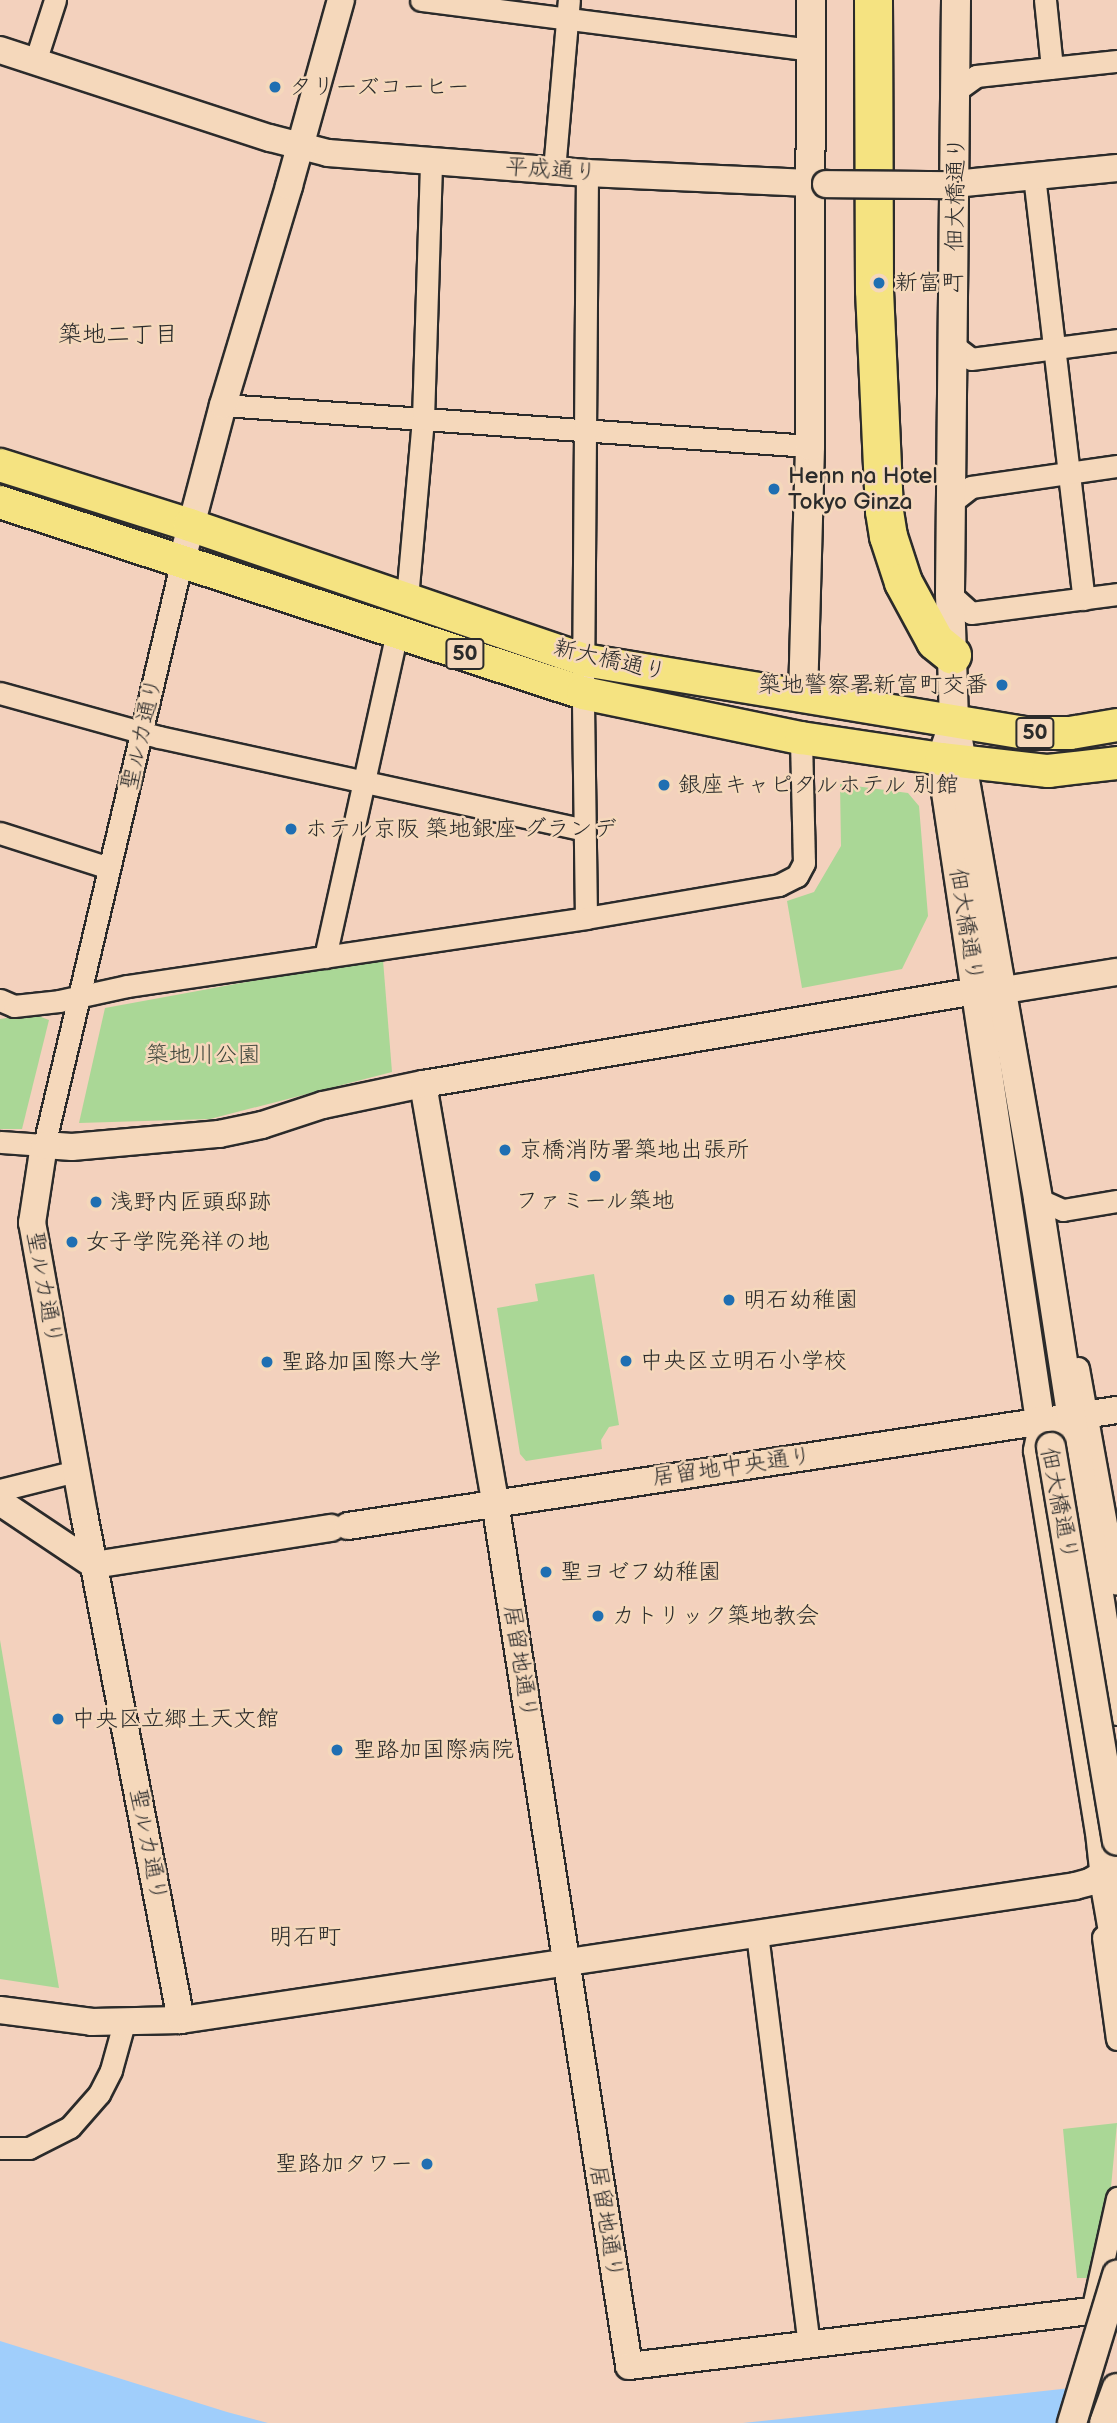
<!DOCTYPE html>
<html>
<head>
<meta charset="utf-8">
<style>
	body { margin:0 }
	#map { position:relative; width:1117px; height:2423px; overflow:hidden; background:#f3d1bd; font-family:"Balsamiq Sans","Klee One",sans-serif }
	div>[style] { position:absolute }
	.green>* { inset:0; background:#aad796 }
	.water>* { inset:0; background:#a0cefb }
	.roads { filter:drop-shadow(2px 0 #2b2b2b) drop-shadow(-2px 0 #2b2b2b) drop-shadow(0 2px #2b2b2b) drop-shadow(0 -2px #2b2b2b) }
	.minor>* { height:21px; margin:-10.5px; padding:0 10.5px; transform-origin:10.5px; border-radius:10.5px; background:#f5d8bb }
	.tertiary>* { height:26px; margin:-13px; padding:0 13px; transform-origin:13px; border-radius:13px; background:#f5d8bb }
	.secondary>* { height:28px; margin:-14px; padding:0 14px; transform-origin:14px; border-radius:14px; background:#f5d8bb }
	.primary>* { height:32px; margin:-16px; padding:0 16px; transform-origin:16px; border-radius:16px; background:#f5e381 }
	.motorway>* { height:37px; margin:-18.5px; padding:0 18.5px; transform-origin:18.5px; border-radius:18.5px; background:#f5e381 }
	.bridges { filter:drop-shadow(2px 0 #2b2b2b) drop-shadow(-2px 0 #2b2b2b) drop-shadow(0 2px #2b2b2b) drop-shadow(0 -2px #2b2b2b) }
	.tertiary-bridge>* { height:26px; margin:-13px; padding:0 13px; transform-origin:13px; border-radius:13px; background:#f5d8bb }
	.secondary-bridge>* { height:28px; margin:-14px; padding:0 14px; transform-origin:14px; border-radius:14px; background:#f5d8bb }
	.dots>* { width:19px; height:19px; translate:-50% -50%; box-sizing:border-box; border:4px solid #f5d8bb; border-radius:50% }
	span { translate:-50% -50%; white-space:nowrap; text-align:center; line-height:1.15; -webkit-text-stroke:5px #f5d8bb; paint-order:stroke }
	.shield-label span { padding:2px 5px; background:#f5d8bb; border:2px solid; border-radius:5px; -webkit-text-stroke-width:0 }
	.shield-label { font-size:21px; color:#2b2b2b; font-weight:700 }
	.poi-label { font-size:23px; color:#2b2b2b }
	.left { translate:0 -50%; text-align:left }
	.right { translate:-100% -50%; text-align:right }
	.street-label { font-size:23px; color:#2b2b2b }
	.park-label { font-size:23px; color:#3e453b }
	.neighbourhood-label { font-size:24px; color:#2b2b2b }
</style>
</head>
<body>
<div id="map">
	<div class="green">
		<i style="clip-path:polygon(840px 784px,908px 793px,919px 806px,928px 916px,902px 969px,802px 988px,787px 901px,814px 892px,841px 846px)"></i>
		<i style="clip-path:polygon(383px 960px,392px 1072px,210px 1119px,79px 1123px,105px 1008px,334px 966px)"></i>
		<i style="clip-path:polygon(33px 1014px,49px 1020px,22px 1129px,0 1129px,0 1019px)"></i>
		<i style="clip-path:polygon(594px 1274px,619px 1425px,609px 1427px,601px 1440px,602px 1449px,526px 1461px,520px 1454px,497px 1308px,538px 1301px,535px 1284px)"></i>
		<i style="clip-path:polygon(0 1640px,59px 1988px,0 1979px)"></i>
		<i style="clip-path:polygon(1117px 2123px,1111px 2187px,1094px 2278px,1077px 2278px,1063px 2129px)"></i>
	</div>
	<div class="water">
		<i style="clip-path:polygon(0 2341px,227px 2412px,268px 2423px,0 2423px)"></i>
		<i style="clip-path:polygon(1117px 2383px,1117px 2423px,743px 2423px,867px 2410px)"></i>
	</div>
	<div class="roads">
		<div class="minor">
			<i style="left:421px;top:0;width:394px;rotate:7.3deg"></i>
			<i style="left:1045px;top:0;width:68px;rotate:84.1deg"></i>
			<i style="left:35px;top:62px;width:65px;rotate:-72.1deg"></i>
			<i style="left:957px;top:90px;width:24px;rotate:-36deg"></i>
			<i style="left:976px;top:76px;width:142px;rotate:-6.1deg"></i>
			<i style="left:554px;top:170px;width:171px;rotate:-85deg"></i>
			<i style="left:1034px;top:176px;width:426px;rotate:83.3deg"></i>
			<i style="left:954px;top:346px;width:21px;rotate:37deg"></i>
			<i style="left:971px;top:359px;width:147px;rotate:-7.4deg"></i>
			<i style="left:223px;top:405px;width:588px;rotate:4deg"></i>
			<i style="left:952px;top:502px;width:24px;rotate:-38deg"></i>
			<i style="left:971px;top:487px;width:148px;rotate:-8.2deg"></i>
			<i style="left:950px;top:594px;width:28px;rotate:42deg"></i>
			<i style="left:971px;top:613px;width:147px;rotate:-7.4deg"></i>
			<i style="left:407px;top:598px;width:180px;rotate:-84.9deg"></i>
			<i style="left:423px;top:419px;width:258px;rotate:-88.2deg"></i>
			<i style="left:0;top:693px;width:165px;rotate:15.5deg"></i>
			<i style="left:159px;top:737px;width:435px;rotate:12.3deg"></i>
			<i style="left:0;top:833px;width:114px;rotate:17.8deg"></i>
			<i style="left:586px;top:918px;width:225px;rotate:-90.8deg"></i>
			<i style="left:583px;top:693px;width:520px;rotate:-89.56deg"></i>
			<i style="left:325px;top:957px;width:333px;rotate:-77.5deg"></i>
			<i style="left:0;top:1000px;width:15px;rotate:23deg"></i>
			<i style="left:14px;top:1006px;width:45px;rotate:-6.3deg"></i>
			<i style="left:59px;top:1001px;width:70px;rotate:-12.4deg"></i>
			<i style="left:127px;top:986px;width:464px;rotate:-8.4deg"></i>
			<i style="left:586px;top:918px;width:196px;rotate:-9.7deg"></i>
			<i style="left:779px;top:885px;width:20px;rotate:-27deg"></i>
			<i style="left:797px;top:876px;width:15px;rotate:-62deg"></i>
			<i style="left:804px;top:863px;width:125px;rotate:-91.4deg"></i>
			<i style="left:0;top:1142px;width:44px;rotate:3.9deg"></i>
			<i style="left:44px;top:1145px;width:601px;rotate:-76.73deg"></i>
			<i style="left:1038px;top:1199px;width:27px;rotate:24deg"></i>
			<i style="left:1063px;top:1210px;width:55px;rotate:-9.5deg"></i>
			<i style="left:1078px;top:1368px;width:219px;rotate:79.8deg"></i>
			<i style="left:1040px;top:1421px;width:30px;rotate:102deg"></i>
			<i style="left:1034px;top:1450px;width:387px;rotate:80.8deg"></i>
			<i style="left:1096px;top:1832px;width:55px;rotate:83.8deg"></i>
			<i style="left:0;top:1490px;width:78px;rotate:-14deg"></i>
			<i style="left:757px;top:1934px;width:414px;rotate:82.8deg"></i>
			<i style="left:1103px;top:1937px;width:103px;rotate:82.2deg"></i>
			<i style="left:0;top:2148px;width:29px"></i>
			<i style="left:29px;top:2148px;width:46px;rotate:-27.1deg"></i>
			<i style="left:70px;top:2127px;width:44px;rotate:-48.7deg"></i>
			<i style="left:99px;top:2094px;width:27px;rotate:-63deg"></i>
			<i style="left:111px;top:2070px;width:49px;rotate:-74.5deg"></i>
			<i style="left:1092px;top:2311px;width:116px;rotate:-77.5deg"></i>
		</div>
		<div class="tertiary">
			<i style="left:0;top:50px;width:284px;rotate:18.1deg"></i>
			<i style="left:270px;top:138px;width:60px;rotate:14.5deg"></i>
			<i style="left:328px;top:153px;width:260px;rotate:4.4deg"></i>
			<i style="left:587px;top:173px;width:239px;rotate:2.6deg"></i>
			<i style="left:944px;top:185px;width:174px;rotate:-5.6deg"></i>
			<i style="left:182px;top:560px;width:160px;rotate:-75.2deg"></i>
			<i style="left:223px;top:405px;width:229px;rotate:-73.2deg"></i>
			<i style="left:289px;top:186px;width:193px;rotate:-74.4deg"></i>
			<i style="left:1004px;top:990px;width:114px;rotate:-9.1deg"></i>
			<i style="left:423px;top:1084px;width:424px;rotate:80.2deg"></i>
			<i style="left:495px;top:1502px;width:874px;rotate:81.18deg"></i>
			<i style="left:629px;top:2366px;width:491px;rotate:-6.8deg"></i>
			<i style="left:0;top:1502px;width:113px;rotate:33.8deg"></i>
			<i style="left:94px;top:1565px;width:240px;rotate:-8.9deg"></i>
			<i style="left:348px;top:1526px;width:778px;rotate:-8.58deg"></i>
			<i style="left:0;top:2010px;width:93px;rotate:7.4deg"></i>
			<i style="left:92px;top:2022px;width:89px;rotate:-1.3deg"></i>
			<i style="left:181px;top:2020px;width:904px;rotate:-8.52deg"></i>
			<i style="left:1075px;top:1886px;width:16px;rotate:-15deg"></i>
			<i style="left:1090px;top:1882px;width:31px;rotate:-31deg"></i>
			<i style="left:181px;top:2020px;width:515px;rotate:-100.85deg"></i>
			<i style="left:84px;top:1514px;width:296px;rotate:-100.1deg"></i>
			<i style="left:32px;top:1223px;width:79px;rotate:-81.3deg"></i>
			<i style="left:44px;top:1145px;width:28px;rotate:4deg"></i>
			<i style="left:72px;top:1147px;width:148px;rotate:-5.1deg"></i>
			<i style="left:219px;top:1134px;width:44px;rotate:-11.8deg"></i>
			<i style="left:262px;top:1125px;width:64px;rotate:-18.2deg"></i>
			<i style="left:323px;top:1105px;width:102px;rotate:-11.9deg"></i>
			<i style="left:423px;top:1084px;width:561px;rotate:-9.55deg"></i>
		</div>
		<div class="secondary">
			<i style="left:956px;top:0;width:594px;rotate:90.58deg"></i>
			<i style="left:950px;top:594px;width:128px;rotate:88.2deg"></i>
			<i style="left:954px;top:722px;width:39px;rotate:109deg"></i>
			<i style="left:941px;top:759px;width:669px;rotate:81.49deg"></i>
			<i style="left:1040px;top:1421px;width:28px;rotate:67deg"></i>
			<i style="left:803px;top:698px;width:252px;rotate:-88.4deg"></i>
			<i style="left:810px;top:446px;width:446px;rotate:-89.9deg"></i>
			<i style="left:958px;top:740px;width:466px;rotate:80.1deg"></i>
			<i style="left:1038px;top:1199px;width:518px;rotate:81.23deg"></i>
			<i style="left:1103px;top:1874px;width:81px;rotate:80.1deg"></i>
			<i style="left:1104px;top:2423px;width:37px;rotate:-70deg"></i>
		</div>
		<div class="primary">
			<i style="left:0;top:465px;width:199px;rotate:17.5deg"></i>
			<i style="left:190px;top:525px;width:416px;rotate:18.9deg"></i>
			<i style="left:584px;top:660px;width:447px;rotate:9.4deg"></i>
			<i style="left:1025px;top:733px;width:45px"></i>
			<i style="left:1070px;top:733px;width:48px;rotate:-9.7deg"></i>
			<i style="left:0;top:502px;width:613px;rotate:18.14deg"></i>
			<i style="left:583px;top:693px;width:223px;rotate:11.7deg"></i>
			<i style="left:801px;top:738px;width:142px;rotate:8.5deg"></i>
			<i style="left:941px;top:759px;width:108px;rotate:6.4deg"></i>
			<i style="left:1048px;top:771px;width:69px;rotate:-6.6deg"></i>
		</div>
		<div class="motorway">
			<i style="left:873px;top:0;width:290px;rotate:89.8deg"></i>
			<i style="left:874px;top:290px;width:221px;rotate:87.4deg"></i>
			<i style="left:884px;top:511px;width:25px;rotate:81deg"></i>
			<i style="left:888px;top:536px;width:48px;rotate:71.9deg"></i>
			<i style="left:903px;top:582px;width:67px;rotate:61.5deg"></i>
			<i style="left:935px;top:641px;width:22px;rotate:39deg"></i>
		</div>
	</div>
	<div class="bridges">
		<div class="tertiary-bridge">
			<i style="left:826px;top:184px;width:118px;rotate:0.5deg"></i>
		</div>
		<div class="secondary-bridge">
			<i style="left:1051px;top:1447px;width:399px;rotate:80.5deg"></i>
			<i style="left:1072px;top:2423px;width:155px;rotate:-73.1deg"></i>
		</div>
	</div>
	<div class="dots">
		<i style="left:275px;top:87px;background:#1f6fb2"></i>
		<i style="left:879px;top:283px;background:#1f6fb2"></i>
		<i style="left:774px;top:489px;background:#1f6fb2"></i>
		<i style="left:1002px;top:685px;background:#1f6fb2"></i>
		<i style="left:664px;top:785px;background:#1f6fb2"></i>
		<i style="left:291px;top:829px;background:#1f6fb2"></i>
		<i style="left:505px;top:1150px;background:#1f6fb2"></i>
		<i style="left:595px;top:1176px;background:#1f6fb2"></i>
		<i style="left:96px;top:1202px;background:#1f6fb2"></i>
		<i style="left:72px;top:1242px;background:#1f6fb2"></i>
		<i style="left:729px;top:1300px;background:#1f6fb2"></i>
		<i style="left:626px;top:1361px;background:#1f6fb2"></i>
		<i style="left:267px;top:1362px;background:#1f6fb2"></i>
		<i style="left:546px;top:1572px;background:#1f6fb2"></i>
		<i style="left:598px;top:1616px;background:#1f6fb2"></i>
		<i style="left:58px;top:1719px;background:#1f6fb2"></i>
		<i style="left:337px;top:1750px;background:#1f6fb2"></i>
		<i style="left:427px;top:2164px;background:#1f6fb2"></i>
	</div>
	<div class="shield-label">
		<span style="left:465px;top:654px">50</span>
		<span style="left:1035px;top:733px">50</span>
	</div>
	<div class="poi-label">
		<span class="left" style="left:289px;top:87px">タリーズコーヒー</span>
		<span class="left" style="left:895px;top:283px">新富町</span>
		<span class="left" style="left:788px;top:489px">Henn na Hotel<br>Tokyo Ginza</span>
		<span class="right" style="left:988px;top:685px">築地警察署新富町交番</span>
		<span class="left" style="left:678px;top:785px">銀座キャピタルホテル 別館</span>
		<span class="left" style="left:305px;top:829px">ホテル京阪 築地銀座 グランデ</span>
		<span class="left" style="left:519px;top:1150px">京橋消防署築地出張所</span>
		<span style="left:595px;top:1201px">ファミール築地</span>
		<span class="left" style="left:110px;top:1202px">浅野内匠頭邸跡</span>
		<span class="left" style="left:86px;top:1242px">女子学院発祥の地</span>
		<span class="left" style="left:743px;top:1300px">明石幼稚園</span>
		<span class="left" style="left:640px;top:1361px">中央区立明石小学校</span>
		<span class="left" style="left:281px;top:1362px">聖路加国際大学</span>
		<span class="left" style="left:560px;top:1572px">聖ヨゼフ幼稚園</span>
		<span class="left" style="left:612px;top:1616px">カトリック築地教会</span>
		<span class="left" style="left:72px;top:1719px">中央区立郷土天文館</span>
		<span class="left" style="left:353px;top:1750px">聖路加国際病院</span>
		<span class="right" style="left:413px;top:2164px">聖路加タワー</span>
	</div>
	<div class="street-label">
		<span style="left:551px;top:170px;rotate:4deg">平成通り</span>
		<span style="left:956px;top:194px;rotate:-89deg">佃大橋通り</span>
		<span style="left:610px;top:660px;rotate:13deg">新大橋通り</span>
		<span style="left:142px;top:734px;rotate:-77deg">聖ルカ通り</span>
		<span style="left:966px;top:925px;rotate:81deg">佃大橋通り</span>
		<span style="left:44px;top:1288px;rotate:80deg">聖ルカ通り</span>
		<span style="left:732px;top:1467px;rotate:-8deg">居留地中央通り</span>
		<span style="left:1059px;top:1504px;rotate:79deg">佃大橋通り</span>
		<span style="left:520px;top:1662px;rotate:81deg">居留地通り</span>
		<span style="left:148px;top:1845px;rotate:79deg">聖ルカ通り</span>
		<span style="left:606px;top:2222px;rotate:81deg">居留地通り</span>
	</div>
	<div class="park-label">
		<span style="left:203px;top:1055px">築地川公園</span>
	</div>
	<div class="neighbourhood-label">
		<span style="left:118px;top:335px">築地二丁目</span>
		<span style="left:305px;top:1937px">明石町</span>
	</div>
</div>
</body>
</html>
